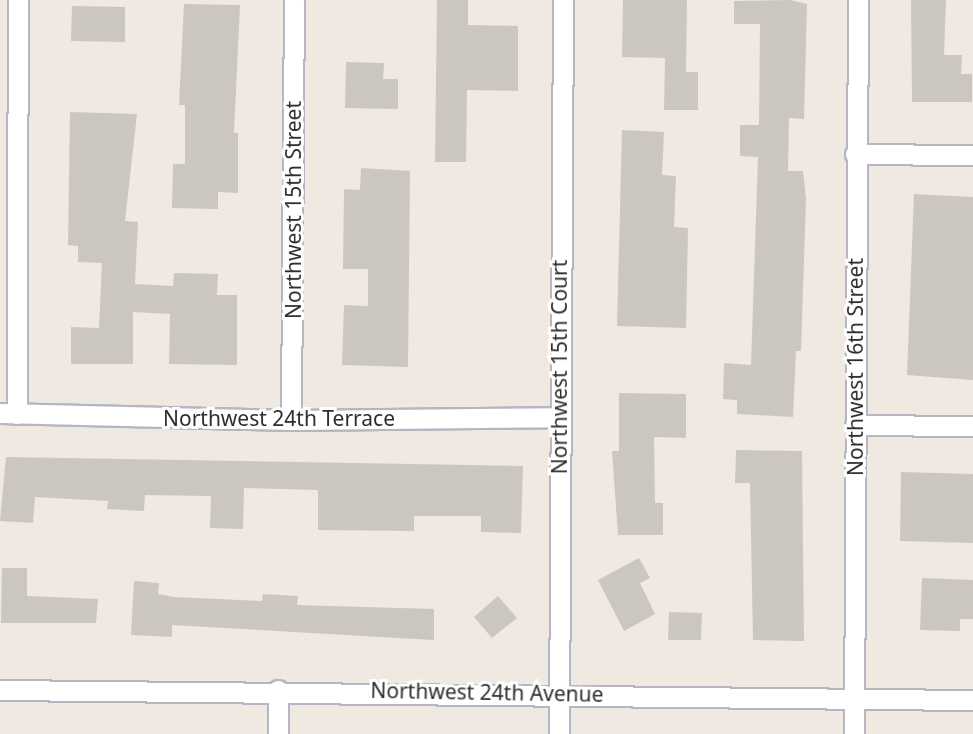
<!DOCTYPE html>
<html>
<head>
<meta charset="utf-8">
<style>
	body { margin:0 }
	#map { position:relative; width:973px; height:734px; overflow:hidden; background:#efe9e1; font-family:"Noto Sans",sans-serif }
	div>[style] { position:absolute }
	.building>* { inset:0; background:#cbc7bf }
	.roads { filter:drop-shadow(2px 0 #b4b7c1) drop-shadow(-2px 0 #b4b7c1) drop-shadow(0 2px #b4b7c1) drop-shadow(0 -2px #b4b7c1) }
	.minor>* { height:19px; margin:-9.5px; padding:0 9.5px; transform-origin:9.5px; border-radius:9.5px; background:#fff }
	span { translate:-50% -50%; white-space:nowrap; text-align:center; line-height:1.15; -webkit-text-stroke:6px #fff; paint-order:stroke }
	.street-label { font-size:21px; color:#2e2e2e }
</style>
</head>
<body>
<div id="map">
	<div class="building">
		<i style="clip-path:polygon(437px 0,468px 0,468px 25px,518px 26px,518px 91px,467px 90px,466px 162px,435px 162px)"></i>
		<i style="clip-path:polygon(623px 0,687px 0,686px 72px,698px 72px,698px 110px,664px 110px,665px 58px,622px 57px)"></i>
		<i style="clip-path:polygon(790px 0,807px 4px,804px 119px,789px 118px,788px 171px,803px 171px,806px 199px,801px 351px,796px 351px,793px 417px,737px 414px,737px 400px,723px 399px,724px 363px,751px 365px,758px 157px,740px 156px,740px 125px,759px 125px,760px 24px,734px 24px,734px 1px)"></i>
		<i style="clip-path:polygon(911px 0,946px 0,944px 55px,962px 55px,961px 74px,972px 74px,972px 102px,912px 102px)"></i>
		<i style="clip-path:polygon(184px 4px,240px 5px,234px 133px,238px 133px,238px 193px,218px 192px,218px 209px,172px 208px,173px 164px,185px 164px,185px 105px,179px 105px)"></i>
		<i style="clip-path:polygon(72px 6px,125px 7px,125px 42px,71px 41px)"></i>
		<i style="clip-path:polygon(346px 62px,384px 63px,383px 79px,398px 79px,398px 109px,345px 108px)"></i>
		<i style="clip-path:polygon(70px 112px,137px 114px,125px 221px,138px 222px,135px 284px,173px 286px,174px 273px,218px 274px,217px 295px,237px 295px,237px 365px,169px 364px,170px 314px,133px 312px,133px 364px,71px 364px,71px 327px,99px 328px,102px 263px,78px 262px,78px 246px,68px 245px)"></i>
		<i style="clip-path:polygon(622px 130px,664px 132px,662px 175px,676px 176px,674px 227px,688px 228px,686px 328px,617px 326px)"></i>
		<i style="clip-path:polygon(361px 168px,410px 171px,408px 367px,342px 365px,344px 305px,368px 306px,368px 269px,343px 269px,344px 189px,360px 190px)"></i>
		<i style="clip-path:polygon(914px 194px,973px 197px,973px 380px,907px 375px)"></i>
		<i style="clip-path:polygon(619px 393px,686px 394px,686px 438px,654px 437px,655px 503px,663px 503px,663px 535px,618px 535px,612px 451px,619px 451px)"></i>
		<i style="clip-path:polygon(736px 450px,802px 451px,804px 641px,753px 640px,750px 483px,735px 483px)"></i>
		<i style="clip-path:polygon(6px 457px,523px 466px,521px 533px,481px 532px,481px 516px,414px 516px,414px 531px,318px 530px,318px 490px,244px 488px,243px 529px,210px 528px,211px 496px,145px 495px,144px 511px,107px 509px,108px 501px,35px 497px,33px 523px,0 521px)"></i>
		<i style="clip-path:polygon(901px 472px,973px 474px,973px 543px,900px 541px)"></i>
		<i style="clip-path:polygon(639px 558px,650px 578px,640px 583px,655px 614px,624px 631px,598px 580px)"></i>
		<i style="clip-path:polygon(2px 568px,27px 568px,27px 596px,98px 599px,96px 623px,1px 623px)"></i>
		<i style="clip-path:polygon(922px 578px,973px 580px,973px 619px,960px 619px,960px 631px,920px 630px)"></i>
		<i style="clip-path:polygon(134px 581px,159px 583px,158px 594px,174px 597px,262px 601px,263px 594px,298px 596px,297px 605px,434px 609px,434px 640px,172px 625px,172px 637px,131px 635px)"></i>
		<i style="clip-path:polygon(498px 596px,517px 618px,492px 638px,474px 617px)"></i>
		<i style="clip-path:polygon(669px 612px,702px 613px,701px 640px,668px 640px)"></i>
	</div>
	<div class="roads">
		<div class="minor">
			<i style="left:855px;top:154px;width:118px;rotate:0.5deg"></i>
			<i style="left:0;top:413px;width:291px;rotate:1.4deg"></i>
			<i style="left:291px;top:420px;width:267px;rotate:-0.6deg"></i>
			<i style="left:17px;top:414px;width:414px;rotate:-89.9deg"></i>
			<i style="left:291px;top:420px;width:420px;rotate:-89.6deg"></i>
			<i style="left:855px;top:425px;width:118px;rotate:0.5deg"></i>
			<i style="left:0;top:690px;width:973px;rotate:0.59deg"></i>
			<i style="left:278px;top:734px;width:44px;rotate:-90deg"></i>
			<i style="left:559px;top:734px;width:734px;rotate:-89.69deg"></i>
			<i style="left:854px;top:734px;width:734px;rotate:-89.69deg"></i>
		</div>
	</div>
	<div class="street-label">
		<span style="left:293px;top:210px;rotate:-90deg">Northwest 15th Street</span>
		<span style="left:559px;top:367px;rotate:-90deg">Northwest 15th Court</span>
		<span style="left:855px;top:367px;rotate:-90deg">Northwest 16th Street</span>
		<span style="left:279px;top:418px">Northwest 24th Terrace</span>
		<span style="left:487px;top:692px;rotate:1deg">Northwest 24th Avenue</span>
	</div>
</div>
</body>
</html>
